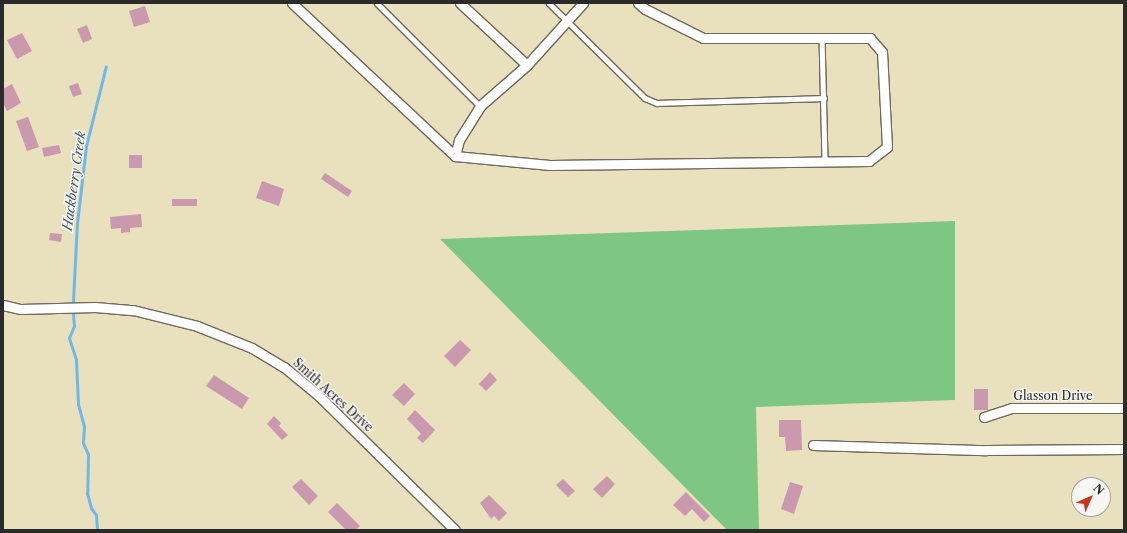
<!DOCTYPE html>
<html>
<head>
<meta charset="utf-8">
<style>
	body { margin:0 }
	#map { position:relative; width:1127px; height:533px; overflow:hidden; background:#e9e0bd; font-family:"Libre Caslon Text",serif }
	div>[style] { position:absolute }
	.green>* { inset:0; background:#7dc683 }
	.stream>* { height:3px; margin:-1.5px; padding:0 1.5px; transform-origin:1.5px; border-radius:1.5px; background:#6fb9e8 }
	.building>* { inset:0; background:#cb99ae }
	.roads { filter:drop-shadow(1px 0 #6e6a5e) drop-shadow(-1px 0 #6e6a5e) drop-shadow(0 1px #6e6a5e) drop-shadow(0 -1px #6e6a5e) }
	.lane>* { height:4.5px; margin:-2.25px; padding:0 2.25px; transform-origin:2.25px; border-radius:2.25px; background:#fff }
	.street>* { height:9px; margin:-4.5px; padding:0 4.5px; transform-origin:4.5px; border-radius:4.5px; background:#fff }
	span { translate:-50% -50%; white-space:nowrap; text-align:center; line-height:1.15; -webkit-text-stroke:3px #f6f6f2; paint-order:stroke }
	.street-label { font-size:12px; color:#2b2b2b }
	.water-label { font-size:13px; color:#3f5664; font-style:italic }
	.frame { position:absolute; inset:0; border:4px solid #2b2b2b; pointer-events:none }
	.north { position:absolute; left:1071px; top:477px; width:40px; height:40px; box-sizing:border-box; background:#f6f6f2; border:1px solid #a5a5a2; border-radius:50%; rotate:45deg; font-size:11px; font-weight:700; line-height:16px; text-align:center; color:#2b2b2b }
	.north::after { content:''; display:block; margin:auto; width:14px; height:18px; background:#c8321e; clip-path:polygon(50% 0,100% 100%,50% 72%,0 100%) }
</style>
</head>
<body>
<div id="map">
	<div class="green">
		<i style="clip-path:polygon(955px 221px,955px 400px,756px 407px,759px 530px,727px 530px,440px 239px)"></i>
	</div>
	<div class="stream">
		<i style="left:73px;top:301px;width:78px;rotate:-87.1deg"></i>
		<i style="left:77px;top:223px;width:78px;rotate:-83.3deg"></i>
		<i style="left:86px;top:146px;width:82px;rotate:-76deg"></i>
		<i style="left:73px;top:313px;width:13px;rotate:86deg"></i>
		<i style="left:74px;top:326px;width:13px;rotate:113deg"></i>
		<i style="left:69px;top:338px;width:23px;rotate:72deg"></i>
		<i style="left:76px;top:360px;width:44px;rotate:87.4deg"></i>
		<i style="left:78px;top:404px;width:24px;rotate:75deg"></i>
		<i style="left:84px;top:427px;width:16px;rotate:94deg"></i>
		<i style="left:83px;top:443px;width:12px;rotate:66deg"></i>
		<i style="left:88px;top:454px;width:39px;rotate:91deg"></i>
		<i style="left:87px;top:493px;width:16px;rotate:75deg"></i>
		<i style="left:91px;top:508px;width:9px;rotate:54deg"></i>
		<i style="left:96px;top:515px;width:15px;rotate:86deg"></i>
	</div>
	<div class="building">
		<i style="clip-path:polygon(145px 6px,150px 22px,134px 27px,129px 11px)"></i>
		<i style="clip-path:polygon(87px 25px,92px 39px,83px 43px,77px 29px)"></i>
		<i style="clip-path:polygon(22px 33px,32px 51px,17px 59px,7px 40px)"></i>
		<i style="clip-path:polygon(78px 83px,82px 94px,73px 97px,69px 86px)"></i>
		<i style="clip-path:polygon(12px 84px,21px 103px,7px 111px,3px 103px,3px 89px)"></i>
		<i style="clip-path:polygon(28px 117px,39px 147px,27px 151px,16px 121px)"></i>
		<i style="clip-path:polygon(59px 145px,61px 153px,44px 157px,42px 148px)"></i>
		<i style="clip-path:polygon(129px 155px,142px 155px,142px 168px,129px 168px)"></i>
		<i style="clip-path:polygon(325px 173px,352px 191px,348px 197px,321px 179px)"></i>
		<i style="clip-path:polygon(262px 181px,284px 189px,279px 206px,256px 198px)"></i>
		<i style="clip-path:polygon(172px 199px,197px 199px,197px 206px,172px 206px)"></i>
		<i style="clip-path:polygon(141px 214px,142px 227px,130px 228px,130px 232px,121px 233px,121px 228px,111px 229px,110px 217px)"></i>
		<i style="clip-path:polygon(50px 233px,62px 234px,61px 242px,49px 240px)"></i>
		<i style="clip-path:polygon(460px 340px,471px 350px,455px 367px,444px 356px)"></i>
		<i style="clip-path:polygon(490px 372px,497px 380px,486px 391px,479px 384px)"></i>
		<i style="clip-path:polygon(214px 375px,249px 398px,242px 409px,206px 386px)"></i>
		<i style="clip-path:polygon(404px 383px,415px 394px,404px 406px,392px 395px)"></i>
		<i style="clip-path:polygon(974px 389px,988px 389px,988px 410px,974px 410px)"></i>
		<i style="clip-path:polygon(415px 410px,435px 430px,423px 443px,417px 438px,421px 434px,407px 419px)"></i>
		<i style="clip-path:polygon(274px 416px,281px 423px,279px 426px,288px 435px,282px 440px,267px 424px)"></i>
		<i style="clip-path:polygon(779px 420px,801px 420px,802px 450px,786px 451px,785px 437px,779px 437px)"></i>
		<i style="clip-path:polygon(607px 476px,615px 484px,602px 498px,593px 489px)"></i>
		<i style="clip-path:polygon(301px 479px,318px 496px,309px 505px,292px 487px)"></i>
		<i style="clip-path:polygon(563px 479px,575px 491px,568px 497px,556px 485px)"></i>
		<i style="clip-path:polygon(790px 482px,803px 486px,794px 514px,781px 509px)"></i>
		<i style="clip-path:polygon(686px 492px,710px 516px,704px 522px,692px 509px,685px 516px,673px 505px)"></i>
		<i style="clip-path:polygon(489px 495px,507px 513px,499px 521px,494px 516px,491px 519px,480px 503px)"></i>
		<i style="clip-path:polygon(337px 503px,360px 526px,356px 530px,346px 530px,328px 512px)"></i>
	</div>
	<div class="roads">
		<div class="lane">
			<i style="left:377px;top:3px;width:146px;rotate:45deg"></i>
			<i style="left:549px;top:3px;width:135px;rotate:44.7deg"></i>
			<i style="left:645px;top:98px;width:13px;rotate:23deg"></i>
			<i style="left:657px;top:103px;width:167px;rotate:-1.7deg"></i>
			<i style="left:822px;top:37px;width:124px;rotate:88.6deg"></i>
		</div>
		<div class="street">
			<i style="left:292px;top:3px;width:224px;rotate:43.2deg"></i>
			<i style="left:455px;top:156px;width:95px;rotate:5.4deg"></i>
			<i style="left:550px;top:165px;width:319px;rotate:-0.7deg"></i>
			<i style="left:869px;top:161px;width:23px;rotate:-38deg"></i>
			<i style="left:887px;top:147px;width:95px;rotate:-93deg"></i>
			<i style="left:882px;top:52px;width:18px;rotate:-131deg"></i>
			<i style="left:870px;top:38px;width:167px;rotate:180deg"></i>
			<i style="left:703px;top:38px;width:65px;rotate:-153.4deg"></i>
			<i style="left:645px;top:9px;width:9px;rotate:-139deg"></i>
			<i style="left:460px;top:3px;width:91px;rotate:42.8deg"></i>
			<i style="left:455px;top:156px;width:16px;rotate:-76deg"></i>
			<i style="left:459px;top:140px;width:40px;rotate:-58deg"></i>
			<i style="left:480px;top:106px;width:62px;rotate:-41.1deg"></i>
			<i style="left:527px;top:65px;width:84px;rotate:-47.9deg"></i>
			<i style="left:3px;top:305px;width:18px;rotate:13deg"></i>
			<i style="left:21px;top:309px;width:74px;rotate:-1.5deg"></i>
			<i style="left:95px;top:307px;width:38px;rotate:5deg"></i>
			<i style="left:133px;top:310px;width:66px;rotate:14deg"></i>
			<i style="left:197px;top:326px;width:59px;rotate:21.8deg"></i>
			<i style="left:252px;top:348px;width:37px;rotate:31deg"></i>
			<i style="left:284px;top:367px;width:44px;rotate:39.5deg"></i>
			<i style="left:318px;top:395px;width:192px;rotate:44.6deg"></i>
			<i style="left:984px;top:417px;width:29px;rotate:-18deg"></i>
			<i style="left:1012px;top:408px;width:112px"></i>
			<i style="left:813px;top:445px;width:173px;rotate:1.7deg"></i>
			<i style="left:986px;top:450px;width:138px;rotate:-0.4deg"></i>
		</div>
	</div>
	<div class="street-label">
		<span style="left:333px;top:395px;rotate:42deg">Smith Acres Drive</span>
		<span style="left:1053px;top:396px">Glasson Drive</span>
	</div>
	<div class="water-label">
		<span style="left:74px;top:181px;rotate:-82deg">Hackberry Creek</span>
	</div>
	<div class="frame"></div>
	<div class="north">N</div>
</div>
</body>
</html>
